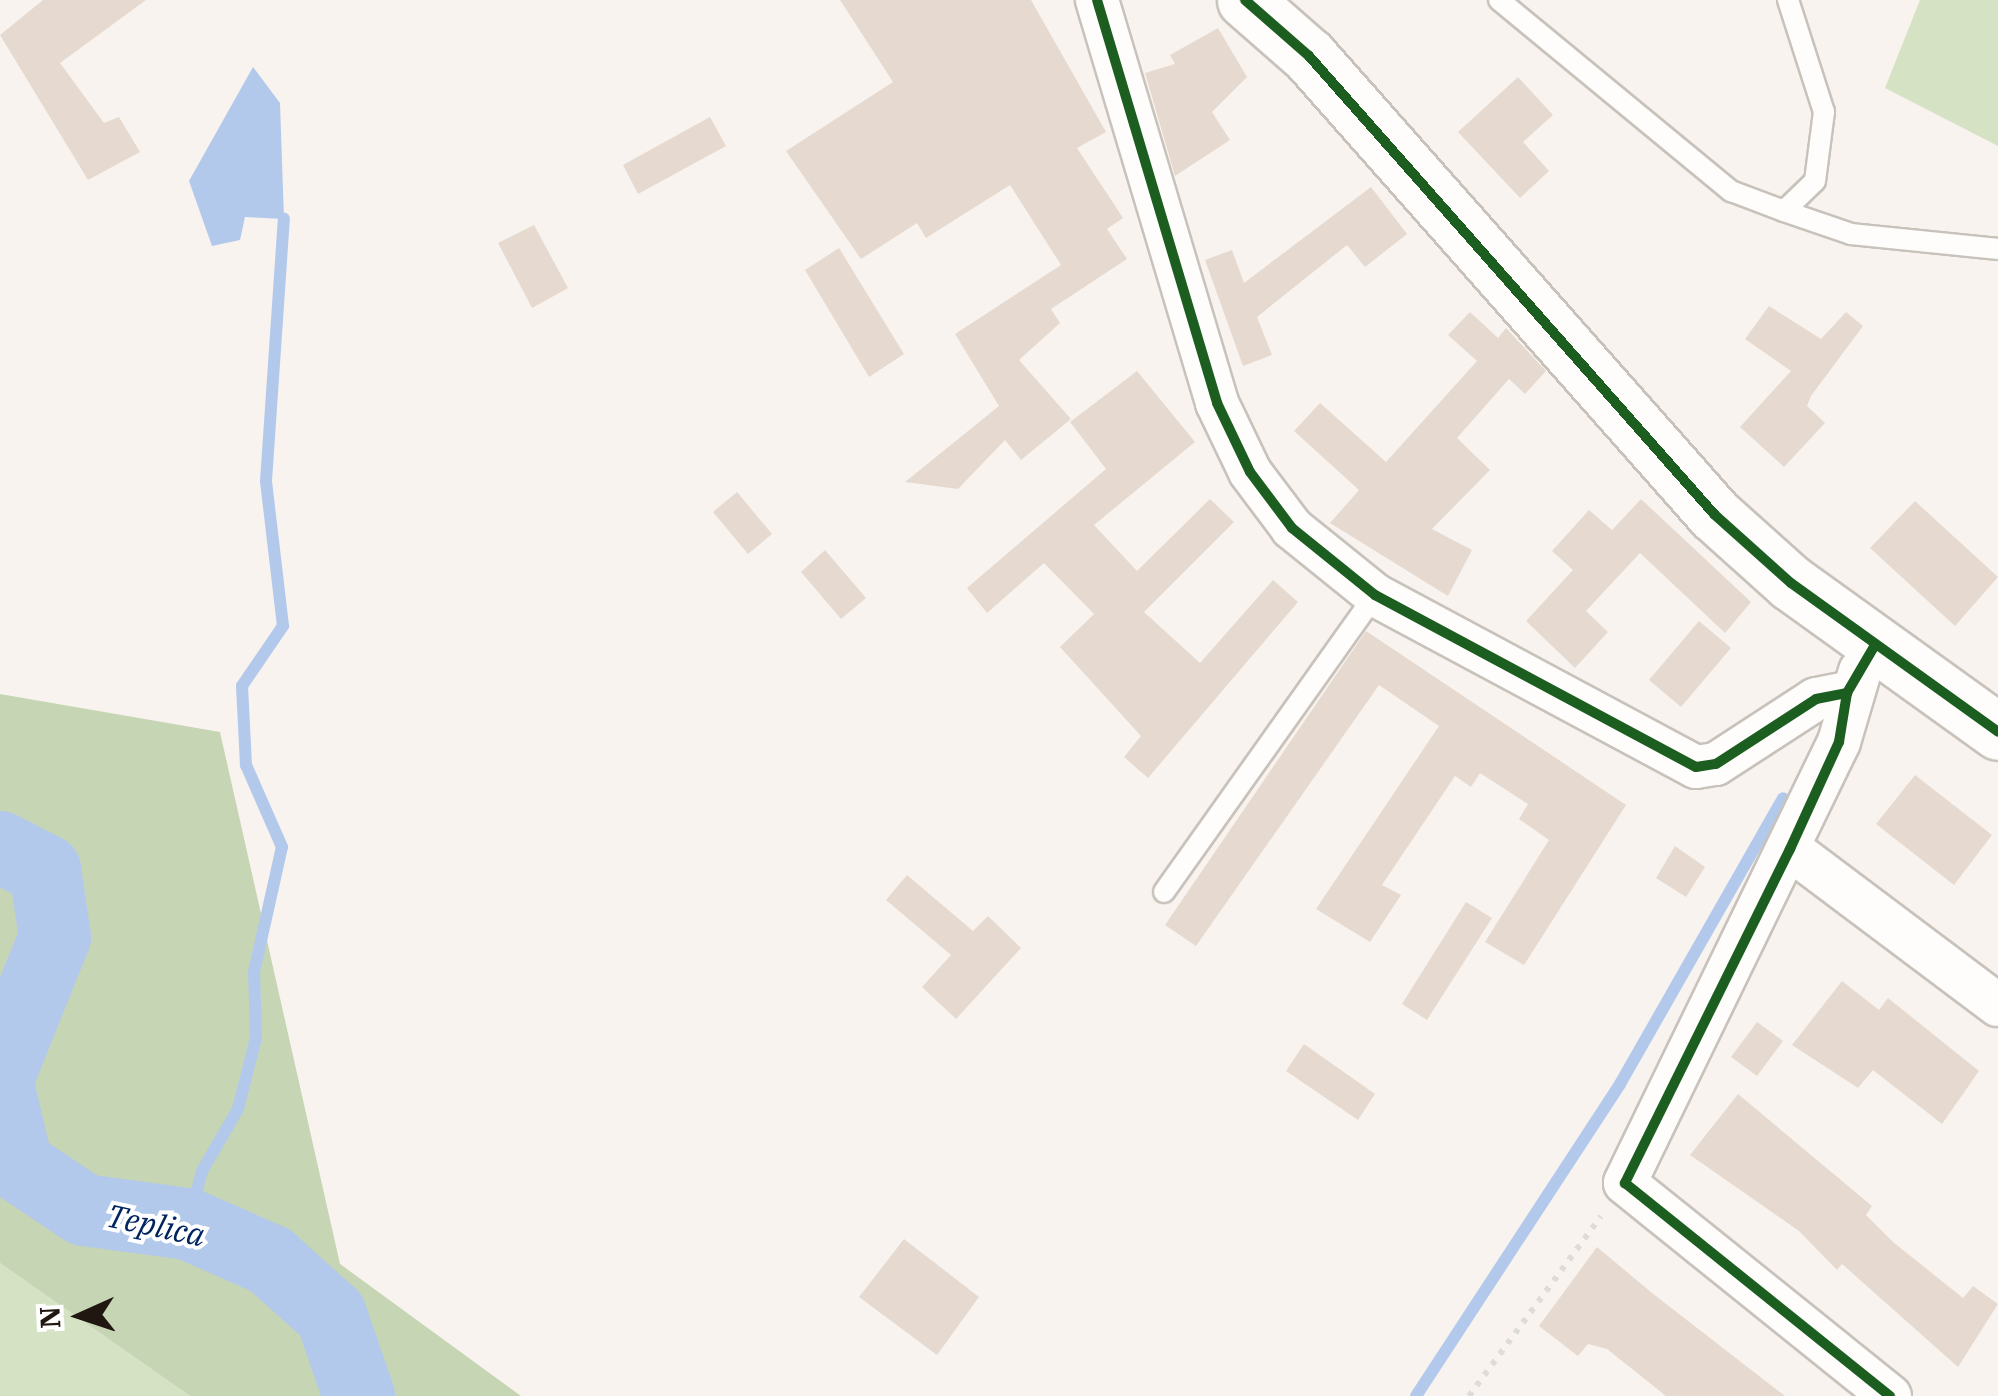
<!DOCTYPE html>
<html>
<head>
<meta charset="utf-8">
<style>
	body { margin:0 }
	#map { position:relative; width:1998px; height:1396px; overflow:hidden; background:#f8f3ee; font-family:"IBM Plex Serif",serif }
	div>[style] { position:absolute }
	.green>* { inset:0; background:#d5e2c4 }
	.forest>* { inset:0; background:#c6d5b4 }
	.water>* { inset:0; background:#b3c9ec }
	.stream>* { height:12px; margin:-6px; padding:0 6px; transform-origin:6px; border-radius:6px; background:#b3c9ec }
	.river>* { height:72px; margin:-36px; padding:0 36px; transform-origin:36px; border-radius:36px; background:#b3c9ec }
	.building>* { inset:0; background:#e6dad0 }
	.path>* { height:6px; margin-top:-3px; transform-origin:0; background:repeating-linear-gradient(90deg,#dedcda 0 5px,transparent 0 13px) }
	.roads { filter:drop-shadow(2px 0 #c8c2bb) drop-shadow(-2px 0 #c8c2bb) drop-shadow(0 2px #c8c2bb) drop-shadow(0 -2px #c8c2bb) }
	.lane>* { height:20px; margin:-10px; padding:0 10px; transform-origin:10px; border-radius:10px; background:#fefdfc }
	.street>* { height:42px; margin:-21px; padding:0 21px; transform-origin:21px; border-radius:21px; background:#fefdfc }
	.secondary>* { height:55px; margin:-27.5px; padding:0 27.5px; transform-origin:27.5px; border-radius:27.5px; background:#fefdfc }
	.cycleway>* { height:10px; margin:-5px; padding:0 5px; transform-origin:5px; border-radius:5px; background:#1b5e20 }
	span { translate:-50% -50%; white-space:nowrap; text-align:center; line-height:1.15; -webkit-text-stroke:8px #fff; paint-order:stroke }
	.water-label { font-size:32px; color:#002460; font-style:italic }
	.north { position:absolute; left:30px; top:1266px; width:100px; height:100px; -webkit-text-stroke:8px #fff; paint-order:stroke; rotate:267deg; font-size:28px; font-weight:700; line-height:40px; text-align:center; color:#201810 }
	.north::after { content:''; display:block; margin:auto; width:35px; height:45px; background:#201810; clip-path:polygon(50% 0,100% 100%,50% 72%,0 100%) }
</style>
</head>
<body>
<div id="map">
	<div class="green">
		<i style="clip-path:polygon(1920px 0,1998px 0,1998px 146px,1885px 88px)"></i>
		<i style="clip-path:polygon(0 1263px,190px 1396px,0 1396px)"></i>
	</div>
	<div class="forest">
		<i style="clip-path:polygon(0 694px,220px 732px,340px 1264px,521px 1396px,190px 1396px,0 1263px)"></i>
	</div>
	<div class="water">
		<i style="clip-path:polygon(253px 67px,280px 103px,284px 219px,245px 217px,240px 240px,212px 246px,189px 181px)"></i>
	</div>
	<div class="stream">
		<i style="left:188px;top:1224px;width:55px;rotate:-75.2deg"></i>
		<i style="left:202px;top:1171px;width:72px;rotate:-59.9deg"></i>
		<i style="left:238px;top:1109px;width:73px;rotate:-75.8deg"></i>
		<i style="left:256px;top:1038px;width:66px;rotate:-91.7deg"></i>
		<i style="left:254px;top:972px;width:128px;rotate:-77.4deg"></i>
		<i style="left:282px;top:847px;width:90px;rotate:-113.7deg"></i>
		<i style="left:246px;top:765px;width:79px;rotate:-92.9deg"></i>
		<i style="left:242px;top:686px;width:73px;rotate:-55.7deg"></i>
		<i style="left:283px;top:626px;width:146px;rotate:-96.7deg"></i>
		<i style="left:266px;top:481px;width:263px;rotate:-86.1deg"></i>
		<i style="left:1416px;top:1396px;width:373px;rotate:-56.8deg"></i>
		<i style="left:1620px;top:1084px;width:329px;rotate:-60.3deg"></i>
	</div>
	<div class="river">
		<i style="left:0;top:847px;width:51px;rotate:27.1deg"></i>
		<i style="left:45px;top:870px;width:68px;rotate:81.5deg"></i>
		<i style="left:55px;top:937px;width:148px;rotate:111.9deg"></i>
		<i style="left:0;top:1093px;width:74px;rotate:76.7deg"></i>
		<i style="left:17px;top:1165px;width:81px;rotate:33.9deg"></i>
		<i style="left:84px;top:1210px;width:105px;rotate:7.7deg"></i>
		<i style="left:188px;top:1224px;width:90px;rotate:23.7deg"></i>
		<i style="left:270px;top:1260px;width:82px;rotate:42deg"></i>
		<i style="left:331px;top:1315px;width:86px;rotate:70.9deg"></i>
	</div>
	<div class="building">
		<i style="clip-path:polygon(43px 0,146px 0,60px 63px,104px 123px,119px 117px,140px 152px,88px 180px,0 35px)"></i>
		<i style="clip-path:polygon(840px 0,1031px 0,1106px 132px,1077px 148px,1123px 218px,1107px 229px,1127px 259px,1051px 309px,1060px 323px,1019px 360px,1071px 419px,1021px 460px,1005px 440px,958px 489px,905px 482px,999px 406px,955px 334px,1061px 265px,1010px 185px,926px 238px,917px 223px,861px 259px,786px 151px,893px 82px)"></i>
		<i style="clip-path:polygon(1218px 28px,1247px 77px,1212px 112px,1230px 140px,1175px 176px,1145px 73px,1175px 64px,1170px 55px)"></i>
		<i style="clip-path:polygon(1518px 77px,1553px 115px,1523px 142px,1549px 171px,1520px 198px,1458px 132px)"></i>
		<i style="clip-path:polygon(710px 117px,726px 146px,638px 194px,623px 165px)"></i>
		<i style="clip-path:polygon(1371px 187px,1407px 234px,1365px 267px,1347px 245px,1257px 317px,1272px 355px,1243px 366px,1205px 260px,1232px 250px,1244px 283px)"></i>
		<i style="clip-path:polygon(534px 225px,568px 288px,532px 308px,498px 243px)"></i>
		<i style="clip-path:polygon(839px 248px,904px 354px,869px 377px,805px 270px)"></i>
		<i style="clip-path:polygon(1769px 306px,1821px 339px,1846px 312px,1863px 326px,1811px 396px,1807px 406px,1825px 423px,1784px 467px,1740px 427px,1791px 371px,1745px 339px)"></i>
		<i style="clip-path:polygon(1470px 312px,1498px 338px,1506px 328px,1546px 371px,1525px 394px,1509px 379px,1457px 438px,1490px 470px,1432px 529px,1472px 550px,1448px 596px,1330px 523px,1359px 490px,1294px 431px,1320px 403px,1386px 462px,1477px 361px,1448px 335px)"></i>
		<i style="clip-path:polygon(1137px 371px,1195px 442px,1094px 525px,1137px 571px,1210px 499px,1234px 522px,1144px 612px,1200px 663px,1273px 580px,1298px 602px,1148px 778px,1124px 757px,1141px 736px,1060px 647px,1094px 614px,1044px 563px,987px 613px,967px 588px,1106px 469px,1070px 422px)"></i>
		<i style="clip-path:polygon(737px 492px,772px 534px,748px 554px,713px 512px)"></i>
		<i style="clip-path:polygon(1641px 499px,1751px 602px,1725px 633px,1640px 553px,1586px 611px,1608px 632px,1575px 668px,1526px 621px,1573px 570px,1552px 551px,1589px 510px,1612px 530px)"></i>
		<i style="clip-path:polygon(1915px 501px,1998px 577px,1955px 626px,1870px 548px)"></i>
		<i style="clip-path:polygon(825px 550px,866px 598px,841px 619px,801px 572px)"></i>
		<i style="clip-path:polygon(1699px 621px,1731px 648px,1681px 707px,1649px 680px)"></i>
		<i style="clip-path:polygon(1366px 631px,1626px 805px,1524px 965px,1485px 942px,1549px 840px,1519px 819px,1528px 804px,1480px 773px,1471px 787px,1455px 776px,1382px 885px,1401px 895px,1370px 942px,1316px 909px,1439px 726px,1379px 685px,1196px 946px,1165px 925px)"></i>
		<i style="clip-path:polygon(1915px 775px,1992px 835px,1954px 885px,1876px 824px)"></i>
		<i style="clip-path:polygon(1675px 846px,1705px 867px,1686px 897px,1656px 878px)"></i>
		<i style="clip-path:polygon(907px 875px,973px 931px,988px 916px,1021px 948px,956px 1019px,922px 987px,951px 955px,886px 900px)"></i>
		<i style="clip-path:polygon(1466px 902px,1492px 918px,1427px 1020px,1402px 1004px)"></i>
		<i style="clip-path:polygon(1842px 981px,1879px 1010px,1888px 998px,1979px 1071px,1942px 1124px,1873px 1070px,1858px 1088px,1792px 1045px)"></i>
		<i style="clip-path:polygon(1757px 1022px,1783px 1041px,1757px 1076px,1731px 1057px)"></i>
		<i style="clip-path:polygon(1304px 1044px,1375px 1094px,1358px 1120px,1286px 1071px)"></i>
		<i style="clip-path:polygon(1738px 1094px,1872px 1206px,1866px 1215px,1893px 1242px,1963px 1298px,1973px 1286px,1998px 1304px,1958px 1367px,1842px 1264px,1837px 1270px,1799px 1231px,1690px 1155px)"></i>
		<i style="clip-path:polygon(904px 1239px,979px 1297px,937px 1355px,859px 1297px)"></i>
		<i style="clip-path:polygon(1597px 1247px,1652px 1293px,1785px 1396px,1666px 1396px,1607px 1349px,1588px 1344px,1578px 1356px,1539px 1326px)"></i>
	</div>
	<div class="path">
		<i style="left:1469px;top:1396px;width:223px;rotate:-53.7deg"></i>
	</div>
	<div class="roads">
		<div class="lane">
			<i style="left:1499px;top:0;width:301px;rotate:39.5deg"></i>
			<i style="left:1731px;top:191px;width:57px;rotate:20.7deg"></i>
			<i style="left:1784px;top:211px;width:43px;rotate:-44.1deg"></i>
			<i style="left:1815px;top:181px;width:70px;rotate:-82.6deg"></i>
			<i style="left:1824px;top:112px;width:118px;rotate:-107.8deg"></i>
			<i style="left:1784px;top:211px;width:71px;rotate:18.9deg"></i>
			<i style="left:1851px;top:234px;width:148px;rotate:5.8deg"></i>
			<i style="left:1164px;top:892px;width:364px;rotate:-54.6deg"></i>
		</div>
		<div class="street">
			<i style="left:1097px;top:0;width:420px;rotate:73.4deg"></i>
			<i style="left:1217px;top:403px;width:76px;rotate:64.4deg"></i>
			<i style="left:1250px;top:472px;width:70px;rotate:53.1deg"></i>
			<i style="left:1292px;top:528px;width:107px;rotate:38.9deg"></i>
			<i style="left:1375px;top:595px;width:364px;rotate:28.2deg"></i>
			<i style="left:1696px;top:767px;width:20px;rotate:-9deg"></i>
			<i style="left:1716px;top:764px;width:119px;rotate:-33deg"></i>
			<i style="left:1816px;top:699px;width:32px;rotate:-11deg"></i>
			<i style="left:1860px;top:671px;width:74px;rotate:106.5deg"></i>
			<i style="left:1839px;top:742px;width:490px;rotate:115.9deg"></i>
			<i style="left:1625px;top:1183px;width:340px;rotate:38.8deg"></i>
			<i style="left:1790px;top:849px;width:260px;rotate:36.9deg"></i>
		</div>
		<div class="secondary">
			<i style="left:1245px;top:0;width:85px;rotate:41.2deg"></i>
			<i style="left:1309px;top:56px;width:611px;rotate:48.51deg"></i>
			<i style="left:1714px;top:514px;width:103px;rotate:41.9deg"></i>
			<i style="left:1791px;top:583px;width:255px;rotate:35.7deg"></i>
		</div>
	</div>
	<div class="cycleway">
		<i style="left:1097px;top:0;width:420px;rotate:73.4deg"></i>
		<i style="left:1217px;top:403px;width:76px;rotate:64.4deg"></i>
		<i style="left:1250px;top:472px;width:70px;rotate:53.1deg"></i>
		<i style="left:1292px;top:528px;width:107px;rotate:38.9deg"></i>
		<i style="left:1375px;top:595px;width:364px;rotate:28.2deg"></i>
		<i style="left:1696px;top:767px;width:20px;rotate:-9deg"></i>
		<i style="left:1716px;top:764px;width:119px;rotate:-33deg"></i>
		<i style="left:1816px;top:699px;width:32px;rotate:-11deg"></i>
		<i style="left:1245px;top:0;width:85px;rotate:41.2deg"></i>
		<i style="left:1309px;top:56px;width:611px;rotate:48.51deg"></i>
		<i style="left:1714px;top:514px;width:103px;rotate:41.9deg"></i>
		<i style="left:1791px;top:583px;width:255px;rotate:35.7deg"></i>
		<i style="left:1875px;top:645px;width:56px;rotate:120.3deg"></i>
		<i style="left:1847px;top:693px;width:50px;rotate:99.3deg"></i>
		<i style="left:1839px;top:742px;width:118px;rotate:114.6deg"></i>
		<i style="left:1790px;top:849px;width:373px;rotate:116.3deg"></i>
		<i style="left:1625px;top:1183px;width:340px;rotate:38.8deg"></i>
	</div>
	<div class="water-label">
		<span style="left:156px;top:1225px;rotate:12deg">Teplica</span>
	</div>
	<div class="north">N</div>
</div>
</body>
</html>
